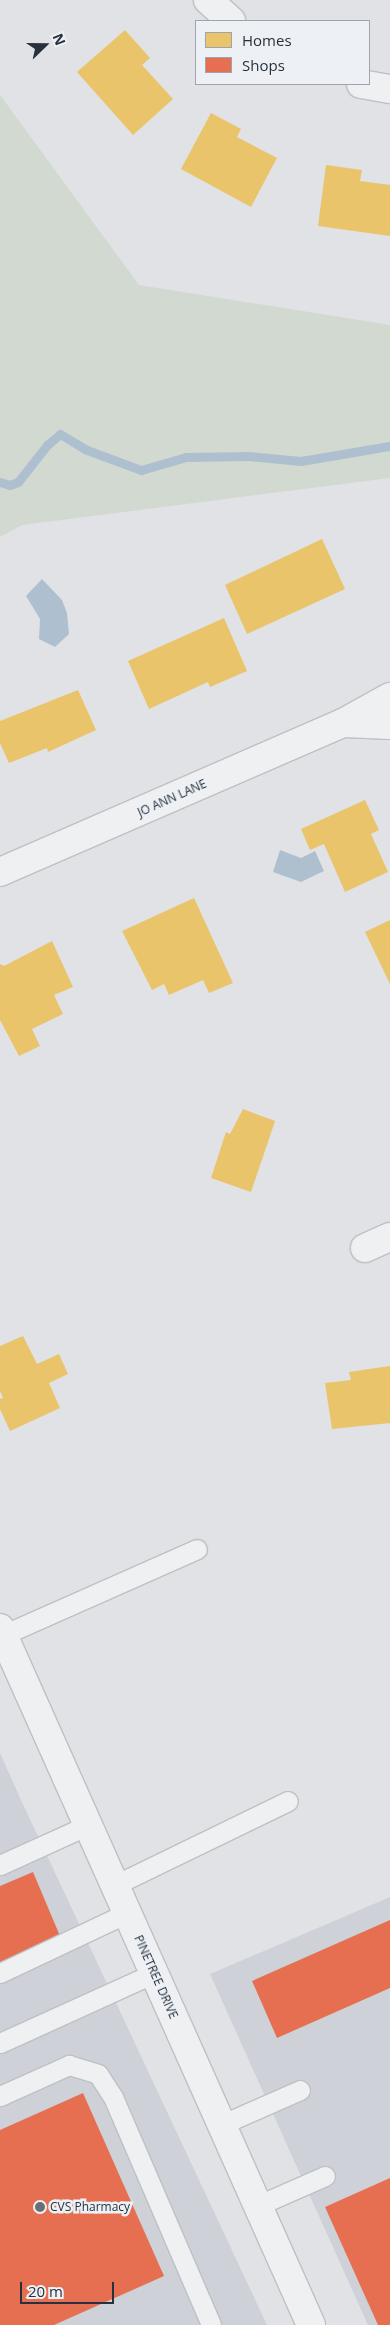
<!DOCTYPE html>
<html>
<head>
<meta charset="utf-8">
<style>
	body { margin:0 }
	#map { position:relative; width:390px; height:2325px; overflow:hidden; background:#e0e2e5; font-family:"Open Sans",sans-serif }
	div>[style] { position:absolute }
	.built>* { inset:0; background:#ced2d8 }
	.green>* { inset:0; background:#d1d9d0 }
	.water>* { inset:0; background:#aec0d0 }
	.homes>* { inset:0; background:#e9c46a }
	.shops>* { inset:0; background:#e76f51 }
	.stream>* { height:9px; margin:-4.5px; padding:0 4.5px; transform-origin:4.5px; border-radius:4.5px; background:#aec0d0 }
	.roads { filter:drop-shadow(1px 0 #bec0c3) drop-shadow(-1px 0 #bec0c3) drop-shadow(0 1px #bec0c3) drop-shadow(0 -1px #bec0c3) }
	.service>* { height:19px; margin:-9.5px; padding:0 9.5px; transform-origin:9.5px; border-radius:9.5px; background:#eff0f2 }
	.minor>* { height:28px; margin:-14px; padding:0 14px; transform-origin:14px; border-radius:14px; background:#eff0f2 }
	.dots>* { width:14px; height:14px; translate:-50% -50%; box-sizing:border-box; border:2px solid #edf1f5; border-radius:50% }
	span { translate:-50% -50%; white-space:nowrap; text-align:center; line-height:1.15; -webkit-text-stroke:5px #edf1f5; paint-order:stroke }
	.street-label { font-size:12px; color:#27313e }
	.poi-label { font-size:12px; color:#27313e }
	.left { translate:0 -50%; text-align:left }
	.legend { position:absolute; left:195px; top:20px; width:175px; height:65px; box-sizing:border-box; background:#edf1f5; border:1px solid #9ea4ac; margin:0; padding:6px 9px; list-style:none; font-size:15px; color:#27313e }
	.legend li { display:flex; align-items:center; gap:10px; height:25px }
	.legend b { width:25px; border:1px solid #9ea4ac }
	.north { position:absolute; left:20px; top:20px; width:50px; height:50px; -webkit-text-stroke:4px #edf1f5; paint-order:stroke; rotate:68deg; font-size:14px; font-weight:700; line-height:20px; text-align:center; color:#27313e }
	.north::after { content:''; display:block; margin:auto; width:18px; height:22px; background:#27313e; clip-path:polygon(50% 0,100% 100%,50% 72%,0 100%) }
	.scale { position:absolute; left:20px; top:2282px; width:94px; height:22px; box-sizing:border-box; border:2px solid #27313e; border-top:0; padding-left:6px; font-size:15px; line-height:18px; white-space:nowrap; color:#27313e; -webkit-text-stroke:4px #edf1f5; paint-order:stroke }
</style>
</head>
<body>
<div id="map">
	<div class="built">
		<i style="clip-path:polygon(0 1753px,21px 1800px,267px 2325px,0 2325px)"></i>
		<i style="clip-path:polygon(390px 1897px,390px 2325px,368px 2325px,210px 1974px)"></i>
	</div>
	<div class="green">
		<i style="clip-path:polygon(0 95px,139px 285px,390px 325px,390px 478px,22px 525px,0 537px)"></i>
	</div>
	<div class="water">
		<i style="clip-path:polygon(42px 579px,62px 600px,67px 613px,69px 634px,55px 647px,39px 639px,40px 619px,26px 596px)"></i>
		<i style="clip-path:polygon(280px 850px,301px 858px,315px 851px,324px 871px,301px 882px,273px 872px)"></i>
	</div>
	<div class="homes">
		<i style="clip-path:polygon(125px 30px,150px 58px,142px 65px,173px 99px,133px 135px,77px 72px)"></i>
		<i style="clip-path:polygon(211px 113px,241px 129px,237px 137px,277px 158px,251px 207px,181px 169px)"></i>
		<i style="clip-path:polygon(326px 165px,362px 170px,360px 181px,390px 185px,390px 236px,318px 226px)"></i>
		<i style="clip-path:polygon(322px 539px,345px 589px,247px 634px,225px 585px)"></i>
		<i style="clip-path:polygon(224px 618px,247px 671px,210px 687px,208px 682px,149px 709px,128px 661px)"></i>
		<i style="clip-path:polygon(78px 690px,96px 730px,48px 752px,47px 748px,9px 763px,0 743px,0 721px)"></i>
		<i style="clip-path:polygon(365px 800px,379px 830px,371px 834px,388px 872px,345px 892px,324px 844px,310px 850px,301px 829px)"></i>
		<i style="clip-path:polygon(194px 898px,233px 983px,209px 993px,203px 980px,169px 995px,164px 984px,152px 990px,122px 931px)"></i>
		<i style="clip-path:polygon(390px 920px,390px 984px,365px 932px)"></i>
		<i style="clip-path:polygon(52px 941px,73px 987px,54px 995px,63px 1014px,32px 1029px,40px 1046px,19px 1056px,0 1020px,0 964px,4px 966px)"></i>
		<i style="clip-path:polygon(243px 1109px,275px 1121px,251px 1192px,211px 1178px,226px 1132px,230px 1134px)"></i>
		<i style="clip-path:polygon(23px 1336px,37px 1364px,59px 1354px,68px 1374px,49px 1383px,60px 1408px,10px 1431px,0 1409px,0 1399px,3px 1398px,0 1391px,0 1346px)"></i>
		<i style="clip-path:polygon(390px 1366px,390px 1423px,332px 1429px,325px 1383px,351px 1380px,349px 1372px)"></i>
	</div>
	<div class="shops">
		<i style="clip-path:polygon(33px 1872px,60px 1936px,0 1962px,0 1886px)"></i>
		<i style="clip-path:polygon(390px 1920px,390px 1988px,277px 2038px,252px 1981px)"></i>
		<i style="clip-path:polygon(83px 2093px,164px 2276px,54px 2325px,0 2325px,0 2130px)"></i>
		<i style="clip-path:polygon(390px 2178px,390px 2325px,378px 2325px,325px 2207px)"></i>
	</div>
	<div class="stream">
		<i style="left:0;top:482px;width:10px;rotate:17deg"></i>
		<i style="left:10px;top:485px;width:9px;rotate:-21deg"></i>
		<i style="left:18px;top:482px;width:47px;rotate:-51.9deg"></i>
		<i style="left:47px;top:445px;width:17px;rotate:-40deg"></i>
		<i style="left:60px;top:434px;width:31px;rotate:31deg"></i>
		<i style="left:87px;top:450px;width:58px;rotate:20.3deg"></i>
		<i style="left:141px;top:470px;width:47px;rotate:-16.1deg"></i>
		<i style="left:186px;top:457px;width:63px;rotate:-0.9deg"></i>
		<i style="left:249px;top:456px;width:52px;rotate:5.5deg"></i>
		<i style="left:301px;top:461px;width:90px;rotate:-9.6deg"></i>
	</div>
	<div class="roads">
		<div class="service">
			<i style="left:3px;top:1635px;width:212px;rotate:-23.9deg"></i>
			<i style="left:0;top:1865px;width:97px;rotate:-24.4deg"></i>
			<i style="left:115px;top:1885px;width:192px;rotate:-25.9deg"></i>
			<i style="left:0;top:1973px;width:140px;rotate:-25.3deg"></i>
			<i style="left:0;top:2043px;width:169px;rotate:-24.4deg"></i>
			<i style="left:0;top:2096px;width:76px;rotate:-24.2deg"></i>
			<i style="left:69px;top:2065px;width:30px;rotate:17deg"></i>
			<i style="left:98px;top:2074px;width:27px;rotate:57deg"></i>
			<i style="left:113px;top:2097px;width:248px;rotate:66.7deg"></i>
			<i style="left:223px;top:2124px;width:84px;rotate:-23.8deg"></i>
			<i style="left:259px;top:2205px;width:72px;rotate:-23.7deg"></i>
		</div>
		<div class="minor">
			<i style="left:208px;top:0;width:31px;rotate:42deg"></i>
			<i style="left:361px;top:84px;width:29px;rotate:10deg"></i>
			<i style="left:345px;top:723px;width:45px;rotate:2.5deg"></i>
			<i style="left:0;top:872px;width:374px;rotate:-23.5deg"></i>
			<i style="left:343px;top:723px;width:54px;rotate:-29deg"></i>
			<i style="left:365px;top:1248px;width:27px;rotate:-24deg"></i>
			<i style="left:0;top:1628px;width:763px;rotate:65.95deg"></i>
		</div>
	</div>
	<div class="dots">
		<i style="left:40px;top:2207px;background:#686f78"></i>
	</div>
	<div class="street-label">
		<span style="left:172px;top:798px;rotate:-24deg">JO ANN LANE</span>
		<span style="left:156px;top:1977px;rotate:66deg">PINETREE DRIVE</span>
	</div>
	<div class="poi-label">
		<span class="left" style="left:50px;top:2207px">CVS Pharmacy</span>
	</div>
	<ul class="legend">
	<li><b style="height:14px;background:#e9c46a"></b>Homes</li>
	<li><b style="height:14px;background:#e76f51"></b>Shops</li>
	</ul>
	<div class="north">N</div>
	<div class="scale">20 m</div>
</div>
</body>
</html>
